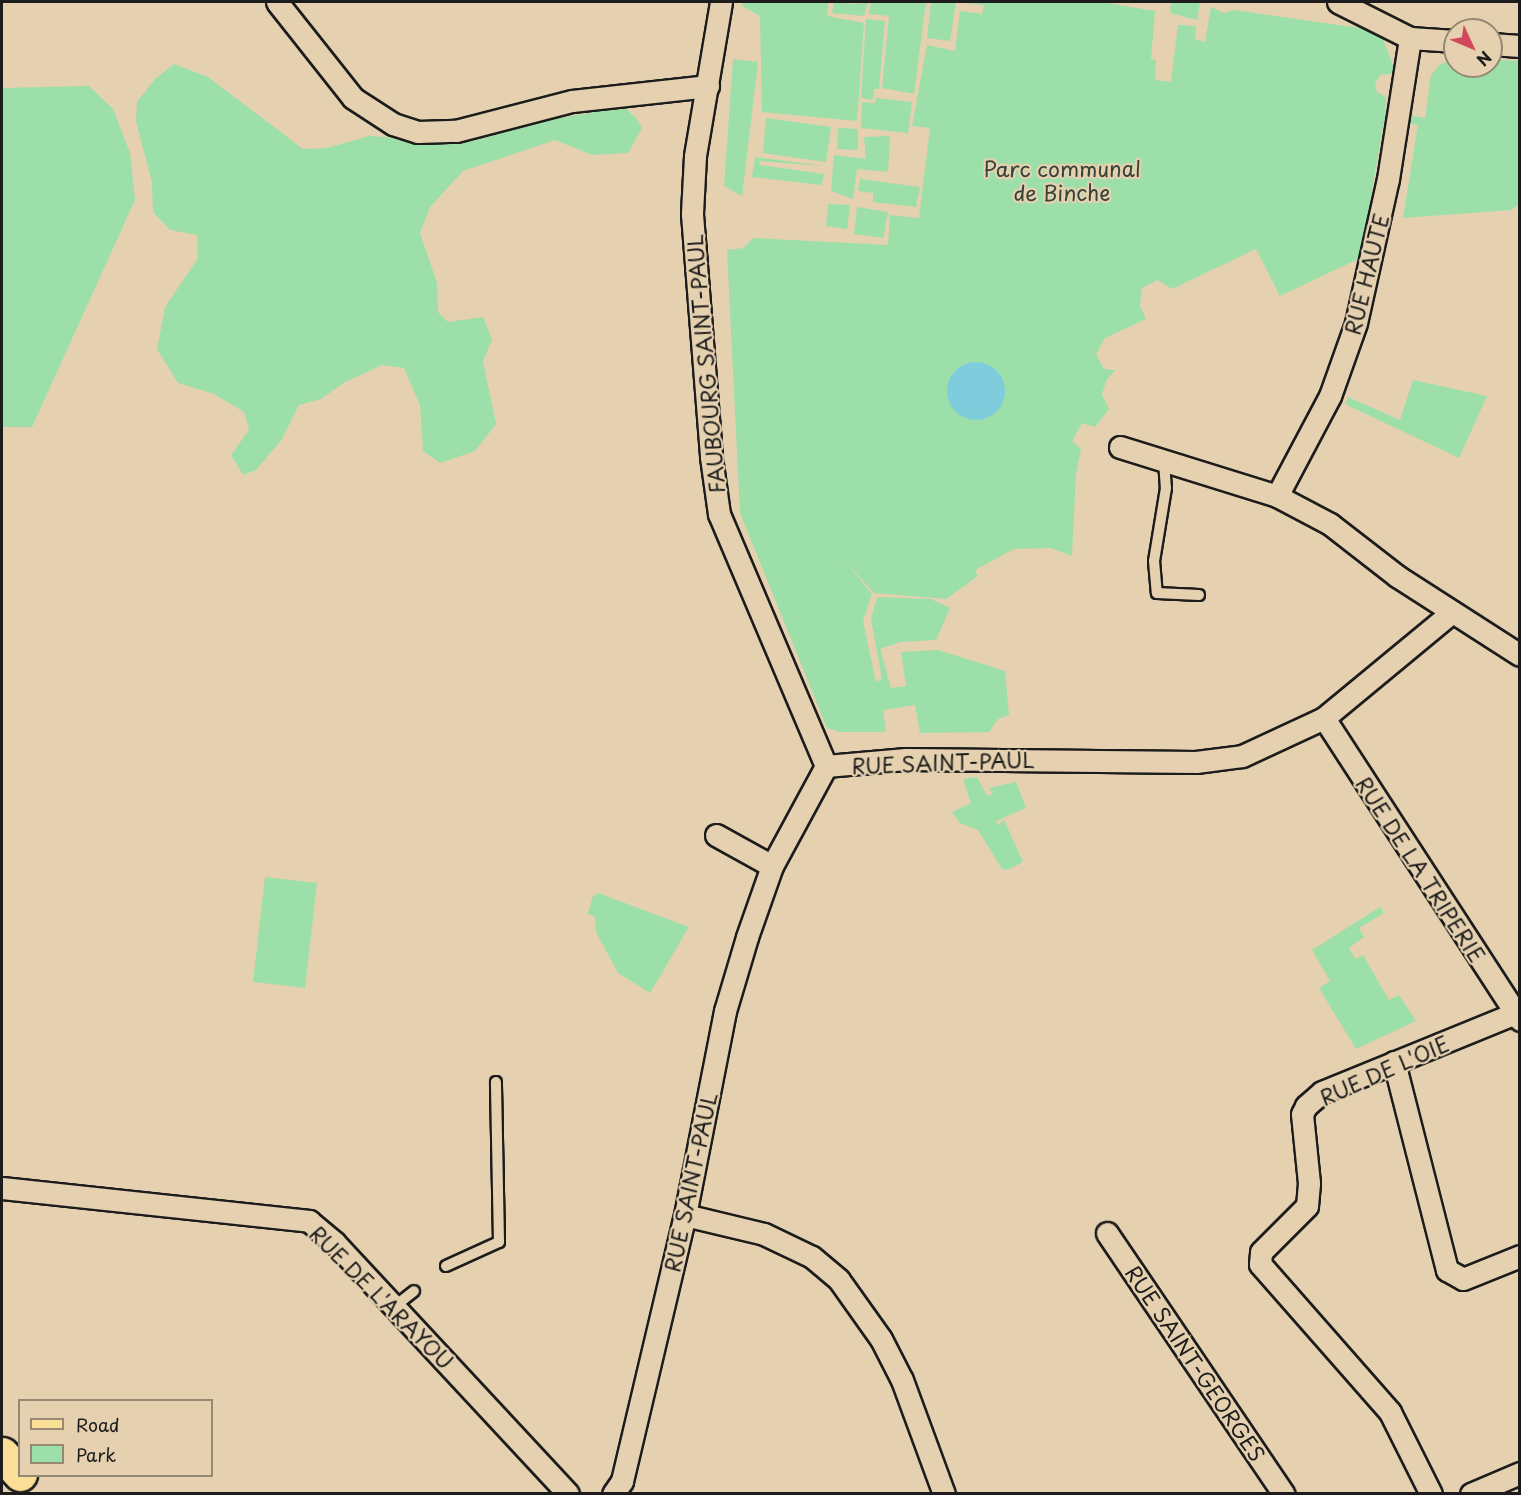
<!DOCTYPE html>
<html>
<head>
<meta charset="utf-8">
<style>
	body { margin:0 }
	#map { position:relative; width:1521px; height:1495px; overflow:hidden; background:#e5d1af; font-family:"Playpen Sans",sans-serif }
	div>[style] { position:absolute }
	.green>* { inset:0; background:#9cdfa9 }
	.water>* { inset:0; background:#7fccdd }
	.round { border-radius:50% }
	.roads { filter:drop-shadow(2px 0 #1c1c1c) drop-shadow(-2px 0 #1c1c1c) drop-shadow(0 2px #1c1c1c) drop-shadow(0 -2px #1c1c1c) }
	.service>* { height:10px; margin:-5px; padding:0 5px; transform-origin:5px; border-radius:5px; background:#e5d1af }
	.minor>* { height:21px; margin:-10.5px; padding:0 10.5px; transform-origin:10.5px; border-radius:10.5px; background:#e5d1af }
	.primary>* { height:33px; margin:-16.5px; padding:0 16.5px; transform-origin:16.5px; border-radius:16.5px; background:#fbdf96 }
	span { translate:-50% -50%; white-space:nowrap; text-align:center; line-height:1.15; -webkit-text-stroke:4.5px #e5d1af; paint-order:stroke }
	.park-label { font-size:21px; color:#364338 }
	.street-label { font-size:21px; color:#1c1c1c }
	.frame { position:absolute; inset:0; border:3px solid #1c1c1c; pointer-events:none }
	.legend { position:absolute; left:18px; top:1399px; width:195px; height:78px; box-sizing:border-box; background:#e5d1af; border:2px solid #958974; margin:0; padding:8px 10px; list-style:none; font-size:18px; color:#1c1c1c }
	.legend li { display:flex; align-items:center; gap:12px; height:30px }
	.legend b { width:30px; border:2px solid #958974 }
	.north { position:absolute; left:1443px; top:18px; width:60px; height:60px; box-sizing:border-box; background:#e5d1af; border:2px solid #958974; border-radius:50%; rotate:134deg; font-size:16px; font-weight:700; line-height:24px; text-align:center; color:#1c1c1c }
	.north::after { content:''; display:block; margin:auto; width:21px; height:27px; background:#d1495b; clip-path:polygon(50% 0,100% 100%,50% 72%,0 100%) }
</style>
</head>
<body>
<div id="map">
	<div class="green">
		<i style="clip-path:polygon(743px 2px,828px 2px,827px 16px,864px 23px,857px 121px,762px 112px,760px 16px,742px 6px)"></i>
		<i style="clip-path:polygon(834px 2px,855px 4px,868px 2px,864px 16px,832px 13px)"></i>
		<i style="clip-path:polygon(871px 2px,926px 2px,914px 94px,882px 88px,889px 16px,869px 14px)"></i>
		<i style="clip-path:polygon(931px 2px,1101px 2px,1155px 11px,1151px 59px,1156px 60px,1155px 80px,1171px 82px,1178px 25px,1196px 26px,1195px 39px,1205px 42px,1211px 7px,1224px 13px,1234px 10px,1380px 31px,1396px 73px,1380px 75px,1375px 84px,1377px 92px,1386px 97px,1385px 111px,1425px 118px,1431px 75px,1439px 65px,1455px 59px,1455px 66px,1491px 66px,1491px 59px,1519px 61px,1519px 205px,1511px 210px,1403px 218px,1418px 125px,1384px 121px,1360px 258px,1280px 296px,1256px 249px,1172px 289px,1157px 280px,1142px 288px,1140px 306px,1146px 319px,1105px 338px,1096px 354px,1104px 369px,1115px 370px,1106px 381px,1102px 395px,1109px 409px,1095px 427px,1082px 423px,1072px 441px,1081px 449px,1076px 474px,1072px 556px,1051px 548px,1014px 549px,975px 570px,978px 576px,946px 599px,874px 593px,845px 561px,872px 594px,863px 621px,876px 682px,882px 679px,871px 619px,877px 597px,931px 599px,950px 608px,936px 640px,901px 642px,880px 649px,891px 688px,906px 686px,901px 652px,938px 650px,1005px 671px,1009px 715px,998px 719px,989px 732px,920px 733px,915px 705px,883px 710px,886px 732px,840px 732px,827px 728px,740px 513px,727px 250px,743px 248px,754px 238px,888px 245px,890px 215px,919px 218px,930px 128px,912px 126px,927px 45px,955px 51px,960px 11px,982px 14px,984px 5px,956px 2px,950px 41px,927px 38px)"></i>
		<i style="clip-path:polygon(1171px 2px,1200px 2px,1197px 20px,1170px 13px)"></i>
		<i style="clip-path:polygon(866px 19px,885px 21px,879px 89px,874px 89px,873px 100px,861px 98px)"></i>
		<i style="clip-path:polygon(733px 59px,758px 62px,742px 196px,724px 186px)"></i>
		<i style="clip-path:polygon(174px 64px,208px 77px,303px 149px,327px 148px,369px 136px,470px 142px,542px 121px,624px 107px,636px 118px,642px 128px,628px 153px,592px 155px,555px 140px,463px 171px,430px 207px,420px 233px,437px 283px,438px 312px,448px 322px,483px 317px,492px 340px,483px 361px,496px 424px,475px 451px,440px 463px,423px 451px,420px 405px,404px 368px,382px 365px,345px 382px,321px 399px,299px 405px,282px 439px,256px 470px,243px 475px,231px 455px,249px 430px,244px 412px,214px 394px,178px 383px,157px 349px,165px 307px,198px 258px,197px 235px,170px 230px,153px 212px,152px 183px,136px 121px,137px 102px,155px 79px)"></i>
		<i style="clip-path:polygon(89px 86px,113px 109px,130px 153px,135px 200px,32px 427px,2px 427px,2px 88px)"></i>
		<i style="clip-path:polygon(876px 98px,912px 102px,908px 133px,861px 128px,862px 102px,875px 103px)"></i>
		<i style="clip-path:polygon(766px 118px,831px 127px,826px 162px,763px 153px)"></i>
		<i style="clip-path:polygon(838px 128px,858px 129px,858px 150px,837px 149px)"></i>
		<i style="clip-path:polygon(890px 136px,888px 172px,857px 169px,853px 199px,831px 191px,834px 155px,866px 159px,864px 137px)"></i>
		<i style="clip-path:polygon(755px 157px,826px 166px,759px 161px,760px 165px,824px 174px,822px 185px,752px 177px)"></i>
		<i style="clip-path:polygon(860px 179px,920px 187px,916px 207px,873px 202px,873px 193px,858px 191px)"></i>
		<i style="clip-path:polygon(828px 204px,850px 205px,847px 229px,826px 226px)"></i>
		<i style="clip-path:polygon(857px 207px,888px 212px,883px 238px,854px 234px)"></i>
		<i style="clip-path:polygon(1413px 380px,1487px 396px,1459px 458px,1345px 404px,1348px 397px,1400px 420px)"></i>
		<i style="clip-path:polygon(977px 777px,987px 796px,993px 794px,989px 788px,1016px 782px,1026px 808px,996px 821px,998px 825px,1004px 820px,1023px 862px,1007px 870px,1002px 869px,978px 830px,960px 823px,952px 812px,971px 803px,963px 779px)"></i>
		<i style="clip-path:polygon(265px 877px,317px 883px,305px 988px,253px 982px)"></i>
		<i style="clip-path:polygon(598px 893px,689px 927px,650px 993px,618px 973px,596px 932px,595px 917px,588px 914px,593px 896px)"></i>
		<i style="clip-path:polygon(1380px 907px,1384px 913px,1359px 928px,1364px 937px,1349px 948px,1356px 959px,1363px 955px,1389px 1000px,1399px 995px,1416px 1021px,1356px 1049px,1319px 988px,1330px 981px,1312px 950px)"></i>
	</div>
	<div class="water">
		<i class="round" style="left:947px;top:362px;width:58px;height:58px"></i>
	</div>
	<div class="roads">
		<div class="service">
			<i style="left:1164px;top:461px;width:27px;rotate:86deg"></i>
			<i style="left:1166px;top:488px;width:74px;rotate:99.3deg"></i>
			<i style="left:1154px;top:561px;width:32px;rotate:85deg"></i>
			<i style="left:1157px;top:593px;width:42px;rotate:2.7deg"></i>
			<i style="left:446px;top:1266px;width:58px;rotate:-24.4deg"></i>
			<i style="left:499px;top:1242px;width:160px;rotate:-91.1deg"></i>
			<i style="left:395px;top:1306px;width:24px;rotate:-38deg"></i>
		</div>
		<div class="minor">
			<i style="left:277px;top:2px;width:122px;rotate:51.6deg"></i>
			<i style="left:353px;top:98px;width:48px;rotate:33deg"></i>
			<i style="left:393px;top:124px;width:26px;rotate:18deg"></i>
			<i style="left:418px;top:132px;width:38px;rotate:-2deg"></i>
			<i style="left:456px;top:131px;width:120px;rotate:-14.5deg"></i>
			<i style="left:572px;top:101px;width:137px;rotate:-6.3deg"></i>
			<i style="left:721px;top:2px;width:156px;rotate:99.6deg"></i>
			<i style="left:695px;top:156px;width:58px;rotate:93deg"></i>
			<i style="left:692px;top:214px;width:244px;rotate:85.5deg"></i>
			<i style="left:711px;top:457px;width:58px;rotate:82deg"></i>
			<i style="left:719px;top:514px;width:274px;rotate:67deg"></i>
			<i style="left:1338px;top:2px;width:80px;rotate:26.6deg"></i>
			<i style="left:1410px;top:38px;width:45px;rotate:3.8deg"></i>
			<i style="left:1491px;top:44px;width:29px;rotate:4deg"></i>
			<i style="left:1120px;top:447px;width:164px;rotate:17.3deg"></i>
			<i style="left:1277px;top:496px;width:60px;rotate:27.8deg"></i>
			<i style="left:1330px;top:524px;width:85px;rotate:37.8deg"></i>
			<i style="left:1397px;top:576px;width:146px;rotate:32.7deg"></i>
			<i style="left:1277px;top:496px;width:113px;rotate:-62.1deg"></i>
			<i style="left:1330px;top:396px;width:77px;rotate:-70.4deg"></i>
			<i style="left:1356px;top:323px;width:148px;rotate:-77.5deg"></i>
			<i style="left:1388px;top:179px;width:143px;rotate:-81.1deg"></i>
			<i style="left:1324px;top:718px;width:360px;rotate:57deg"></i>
			<i style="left:826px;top:766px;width:80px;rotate:-5deg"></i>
			<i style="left:906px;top:759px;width:290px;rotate:0.6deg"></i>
			<i style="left:1196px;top:762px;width:46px;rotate:-7.4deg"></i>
			<i style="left:1242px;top:756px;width:90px;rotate:-24.9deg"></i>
			<i style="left:1324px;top:718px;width:166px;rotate:-39.6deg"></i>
			<i style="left:716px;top:835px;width:64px;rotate:29deg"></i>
			<i style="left:1394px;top:1062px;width:215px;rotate:75.7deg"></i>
			<i style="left:1447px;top:1270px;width:18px;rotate:29deg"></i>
			<i style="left:1463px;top:1279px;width:61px;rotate:-22deg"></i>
			<i style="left:2px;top:1188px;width:309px;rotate:6.1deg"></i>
			<i style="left:309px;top:1221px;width:34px;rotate:40deg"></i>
			<i style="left:335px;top:1243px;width:342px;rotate:47.1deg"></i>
			<i style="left:685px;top:1215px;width:81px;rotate:13.5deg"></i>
			<i style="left:764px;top:1234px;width:53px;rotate:25.6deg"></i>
			<i style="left:812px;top:1257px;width:35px;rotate:40deg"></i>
			<i style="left:839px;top:1280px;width:72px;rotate:54.6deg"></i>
			<i style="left:881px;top:1339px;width:46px;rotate:62.9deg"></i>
			<i style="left:902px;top:1380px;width:121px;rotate:69.8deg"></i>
			<i style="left:1107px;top:1233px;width:315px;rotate:55.9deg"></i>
			<i style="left:613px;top:1494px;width:16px;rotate:-55deg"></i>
			<i style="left:622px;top:1481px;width:273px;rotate:-76.7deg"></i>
			<i style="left:685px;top:1215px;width:208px;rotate:-78.9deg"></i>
			<i style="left:725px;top:1011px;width:77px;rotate:-73.4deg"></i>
			<i style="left:747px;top:937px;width:75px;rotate:-70.6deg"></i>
			<i style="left:772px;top:866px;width:114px;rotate:-61.6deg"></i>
			<i style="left:1431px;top:1494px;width:92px;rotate:-116.6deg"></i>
			<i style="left:1390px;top:1412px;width:197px;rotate:-131.3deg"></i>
			<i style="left:1260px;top:1264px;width:12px;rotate:-85deg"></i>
			<i style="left:1261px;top:1252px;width:65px;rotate:-45deg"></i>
			<i style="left:1307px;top:1206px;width:23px;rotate:-85deg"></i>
			<i style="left:1309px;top:1183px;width:69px;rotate:-95.8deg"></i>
			<i style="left:1302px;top:1114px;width:9px;rotate:-63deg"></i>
			<i style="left:1306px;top:1106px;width:21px;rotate:-41deg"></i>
			<i style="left:1322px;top:1092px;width:214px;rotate:-22.2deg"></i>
			<i style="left:1471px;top:1494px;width:53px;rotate:-23.2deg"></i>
		</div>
		<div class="primary">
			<i style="left:2px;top:1454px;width:27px;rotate:48deg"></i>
		</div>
	</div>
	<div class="park-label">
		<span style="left:1062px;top:180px">Parc communal<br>de Binche</span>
	</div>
	<div class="street-label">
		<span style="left:1366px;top:274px;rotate:-76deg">RUE HAUTE</span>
		<span style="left:705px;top:364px;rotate:-95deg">FAUBOURG SAINT-PAUL</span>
		<span style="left:943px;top:762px;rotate:-2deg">RUE SAINT-PAUL</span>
		<span style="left:1421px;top:869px;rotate:57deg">RUE DE LA TRIPERIE</span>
		<span style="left:1384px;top:1070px;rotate:-24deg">RUE DE L'OIE</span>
		<span style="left:690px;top:1182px;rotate:-78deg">RUE SAINT-PAUL</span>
		<span style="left:382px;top:1297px;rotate:45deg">RUE DE L'ARAYOU</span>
		<span style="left:1196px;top:1363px;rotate:56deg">RUE SAINT-GEORGES</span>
	</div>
	<div class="frame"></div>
	<ul class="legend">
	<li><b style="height:8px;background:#fbdf96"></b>Road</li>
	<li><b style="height:16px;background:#9cdfa9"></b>Park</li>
	</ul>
	<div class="north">N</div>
</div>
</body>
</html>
